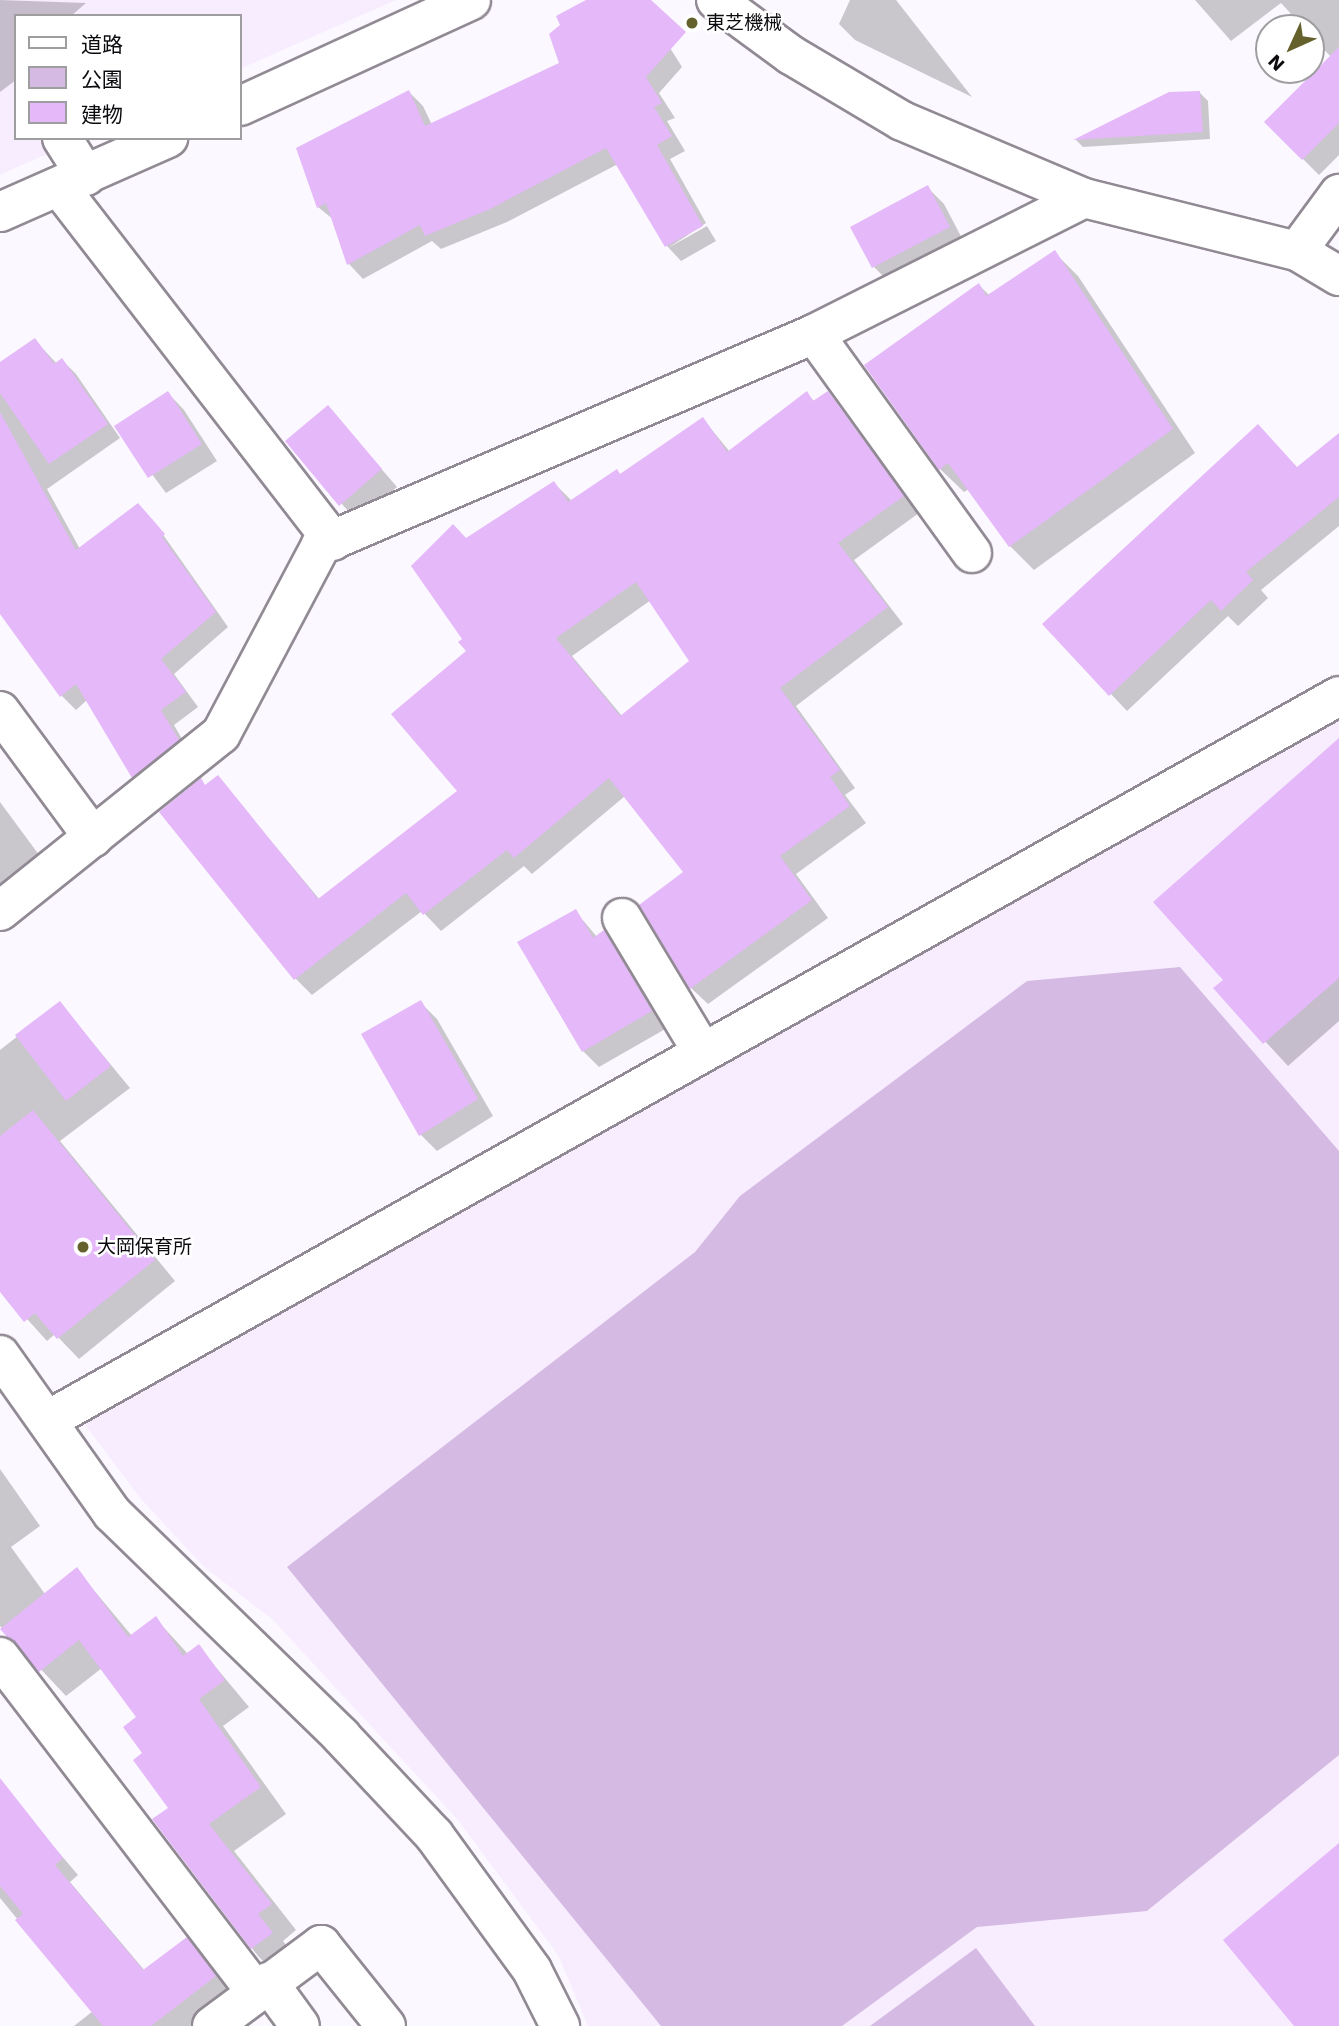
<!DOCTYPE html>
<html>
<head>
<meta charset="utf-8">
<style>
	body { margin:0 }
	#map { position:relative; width:1339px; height:2026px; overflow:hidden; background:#fcf8ff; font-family:"Work Sans","Noto Sans JP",sans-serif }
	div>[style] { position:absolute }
	.built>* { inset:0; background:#f8edff }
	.green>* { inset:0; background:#d5bbe3 }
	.shadow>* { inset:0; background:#0003 }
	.building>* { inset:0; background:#e4b8f9 }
	.roads { filter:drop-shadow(2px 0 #918a94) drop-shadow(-2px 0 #918a94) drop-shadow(0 2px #918a94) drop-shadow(0 -2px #918a94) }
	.minor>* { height:38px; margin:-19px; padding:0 19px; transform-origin:19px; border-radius:19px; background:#fff }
	.dots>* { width:19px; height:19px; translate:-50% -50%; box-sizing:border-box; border:4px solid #fff; border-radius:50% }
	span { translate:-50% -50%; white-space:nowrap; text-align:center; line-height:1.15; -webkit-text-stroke:5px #fff; paint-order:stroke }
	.poi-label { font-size:19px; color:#0d0b0f }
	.left { translate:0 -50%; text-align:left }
	.legend { position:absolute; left:14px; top:14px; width:228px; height:126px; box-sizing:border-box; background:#fff; border:2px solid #9e9d9f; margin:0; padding:9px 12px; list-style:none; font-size:21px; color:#0d0b0f }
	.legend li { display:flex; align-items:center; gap:14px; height:35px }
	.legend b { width:35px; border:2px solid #9e9d9f }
	.north { position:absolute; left:1255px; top:14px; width:70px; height:70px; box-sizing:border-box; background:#fff; border:2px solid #9e9d9f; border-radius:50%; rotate:225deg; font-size:19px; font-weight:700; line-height:28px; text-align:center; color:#0d0b0f }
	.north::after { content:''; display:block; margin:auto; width:24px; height:32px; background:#65612d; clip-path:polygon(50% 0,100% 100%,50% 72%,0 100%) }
</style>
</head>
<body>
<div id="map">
	<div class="built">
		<i style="clip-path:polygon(0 0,396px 0,240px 69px,240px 16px,16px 16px,16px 138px,83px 138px,0 175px)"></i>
		<i style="clip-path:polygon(1339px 713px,1339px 2026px,588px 2026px,558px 1955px,458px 1820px,272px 1619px,204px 1567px,141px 1499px,83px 1422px)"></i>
	</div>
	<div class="green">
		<i style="clip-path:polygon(1180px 967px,1339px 1151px,1339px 1755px,1147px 1911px,977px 1927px,842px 2026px,661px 2026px,287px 1567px,695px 1252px,740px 1196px,1027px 981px)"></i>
		<i style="clip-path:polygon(976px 1948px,1035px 2026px,870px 2026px)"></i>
	</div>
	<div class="shadow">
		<i style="clip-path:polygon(0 0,86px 3px,71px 16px,16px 16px,16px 80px,0 92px)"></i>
		<i style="clip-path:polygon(590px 0,640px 0,682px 67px,659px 93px,675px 118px,667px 121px,685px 151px,670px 159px,706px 223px,668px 248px,707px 226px,716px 241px,681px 261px,667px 246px,618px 164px,507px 222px,441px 249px,432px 241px,363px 279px,349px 264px,334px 220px,318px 207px,409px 92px,423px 106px,432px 125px,561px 64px)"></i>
		<i style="clip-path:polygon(850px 0,896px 0,972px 97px,855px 40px,839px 24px)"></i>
		<i style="clip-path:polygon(1195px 0,1339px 0,1339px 155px,1319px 175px,1266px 122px,1331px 57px,1311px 36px,1311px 28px,1304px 28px,1281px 3px,1231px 41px)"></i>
		<i style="clip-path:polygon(1200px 93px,1208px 101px,1210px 139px,1083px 147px,1076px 140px)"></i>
		<i style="clip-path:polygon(927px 187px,944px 204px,965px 244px,890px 283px,874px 267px)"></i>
		<i style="clip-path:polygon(1054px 252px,1078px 276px,1195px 453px,1034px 570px,1010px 546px,969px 489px,964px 492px,940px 469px,979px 285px,989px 295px)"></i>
		<i style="clip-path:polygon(35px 340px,57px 364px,62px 360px,76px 374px,120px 438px,47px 489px,80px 549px,152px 519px,228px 627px,174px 674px,198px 707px,174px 725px,191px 755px,147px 790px,133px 776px,87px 700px,76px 710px,62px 696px,0 611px,0 364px)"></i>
		<i style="clip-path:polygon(168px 393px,184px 410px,217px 461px,166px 493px,116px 426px)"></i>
		<i style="clip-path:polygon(evenodd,828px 393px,919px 513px,854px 560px,903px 624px,796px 706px,855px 788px,845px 795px,866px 823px,796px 874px,828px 918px,708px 1004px,691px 988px,686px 873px,625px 796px,532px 874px,524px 866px,441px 931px,422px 911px,312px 995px,295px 978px,201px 781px,206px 786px,218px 777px,320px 900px,459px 791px,468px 652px,466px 540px,554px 483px,572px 501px,621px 476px,703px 419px,730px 452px,807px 394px,815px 402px,828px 393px,651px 600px,692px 661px,622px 716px,572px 656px,651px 600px)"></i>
		<i style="clip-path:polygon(328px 407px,397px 487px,357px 521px,287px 442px)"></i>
		<i style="clip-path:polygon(1339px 435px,1339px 526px,1261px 590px,1268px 598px,1238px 626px,1228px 616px,1127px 711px,1045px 624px,1298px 469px)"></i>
		<i style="clip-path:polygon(1339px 740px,1339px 1021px,1288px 1066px,1216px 988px,1225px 980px)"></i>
		<i style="clip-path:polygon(0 802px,45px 863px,0 897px)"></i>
		<i style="clip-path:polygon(576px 912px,597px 937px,604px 932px,620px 949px,667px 1028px,599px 1067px,583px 1051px)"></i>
		<i style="clip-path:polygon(420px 1002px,437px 1019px,493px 1116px,437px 1151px,421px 1135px)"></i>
		<i style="clip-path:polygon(60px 1003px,130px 1088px,60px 1141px,175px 1281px,79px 1359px,55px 1334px,47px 1341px,0 1289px,0 1050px)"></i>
		<i style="clip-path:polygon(0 1469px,40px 1526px,11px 1547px,45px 1594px,77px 1570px,132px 1636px,156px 1619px,188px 1654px,199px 1647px,249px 1707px,223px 1726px,286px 1814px,234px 1851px,296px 1930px,283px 1941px,303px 1967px,284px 1982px,258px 1956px,154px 1820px,171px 1808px,145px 1753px,139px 1717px,102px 1668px,66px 1696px,0 1626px)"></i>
		<i style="clip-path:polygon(20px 1807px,78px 1875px,70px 1882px,145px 1971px,186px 1939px,203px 1956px,237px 2001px,215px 2026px,74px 2026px,93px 2011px,0 1898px,0 1823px)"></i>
	</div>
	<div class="building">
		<i style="clip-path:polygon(586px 0,651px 0,686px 32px,646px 77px,662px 103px,654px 107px,672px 136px,657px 145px,703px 226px,665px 247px,606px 148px,490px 209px,425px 236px,420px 225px,347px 265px,326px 203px,317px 208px,296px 148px,409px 90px,425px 126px,559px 63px,549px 34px,560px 25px,556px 16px)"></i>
		<i style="clip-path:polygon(1339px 47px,1339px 123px,1302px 160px,1264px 122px)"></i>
		<i style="clip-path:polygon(1200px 91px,1203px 132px,1073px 140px,1169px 92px)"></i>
		<i style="clip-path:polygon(928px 185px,950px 227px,872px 268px,850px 227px)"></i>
		<i style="clip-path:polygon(1055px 250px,1173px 429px,1009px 547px,948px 463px,939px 470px,864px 365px,979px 283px,986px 296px)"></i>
		<i style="clip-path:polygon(35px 338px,54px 364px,62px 358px,108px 424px,49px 464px,0 393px,0 362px)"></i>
		<i style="clip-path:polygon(168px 391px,202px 444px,148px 478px,114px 426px)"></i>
		<i style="clip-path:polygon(evenodd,807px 391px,813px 401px,828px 391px,904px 496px,838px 543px,888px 607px,780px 688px,840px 770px,830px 777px,850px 806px,780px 856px,812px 900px,690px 989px,639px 905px,683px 872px,609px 778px,514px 858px,507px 850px,423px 915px,406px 893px,294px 980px,159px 812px,201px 778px,205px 785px,218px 775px,318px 899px,457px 791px,391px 714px,466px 651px,458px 642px,462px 639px,411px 566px,453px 524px,466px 538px,554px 481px,568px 502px,617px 469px,620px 474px,703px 417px,727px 452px,807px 391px,636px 582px,689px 661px,620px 716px,556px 638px,636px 582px)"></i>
		<i style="clip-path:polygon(328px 405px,382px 469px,339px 506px,285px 441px)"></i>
		<i style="clip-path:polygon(0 412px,76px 550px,138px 503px,165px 534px,162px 537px,216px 612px,161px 659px,186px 692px,161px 710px,179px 740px,132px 778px,76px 684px,60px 697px,0 614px)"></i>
		<i style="clip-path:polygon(1258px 424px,1297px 467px,1339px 433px,1339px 497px,1246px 572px,1253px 580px,1221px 611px,1211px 600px,1109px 696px,1042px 624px)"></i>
		<i style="clip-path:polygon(1339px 738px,1339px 978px,1263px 1044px,1213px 988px,1223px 980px,1153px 902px)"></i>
		<i style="clip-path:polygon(576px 909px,593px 938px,604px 930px,652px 1011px,582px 1052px,517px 942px)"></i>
		<i style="clip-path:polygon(421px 1000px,478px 1099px,419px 1136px,361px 1034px)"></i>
		<i style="clip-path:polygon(60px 1001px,111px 1066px,66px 1101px,15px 1035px)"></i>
		<i style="clip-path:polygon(33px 1110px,155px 1260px,57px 1339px,35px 1313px,24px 1322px,0 1292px,0 1136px)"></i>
		<i style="clip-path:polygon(77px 1567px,128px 1637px,156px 1616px,183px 1656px,199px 1644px,225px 1680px,199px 1699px,261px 1787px,209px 1824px,272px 1904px,258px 1914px,273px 1933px,251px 1949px,152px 1819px,168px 1808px,133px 1760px,142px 1753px,123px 1727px,136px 1717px,79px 1640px,39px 1672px,0 1629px)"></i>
		<i style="clip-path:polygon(0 1778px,63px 1858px,55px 1865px,143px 1970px,187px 1937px,216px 1976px,151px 2026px,103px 2026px,15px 1920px,23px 1914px,0 1886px)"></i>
		<i style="clip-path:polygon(1339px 1843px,1339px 2026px,1294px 2026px,1223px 1940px)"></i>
	</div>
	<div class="roads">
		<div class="minor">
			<i style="left:716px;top:0;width:93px;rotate:36.3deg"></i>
			<i style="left:791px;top:55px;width:129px;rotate:30.7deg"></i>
			<i style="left:902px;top:121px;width:198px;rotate:22.9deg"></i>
			<i style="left:1084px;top:198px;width:219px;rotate:14deg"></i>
			<i style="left:1297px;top:251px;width:49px;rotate:30.8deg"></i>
			<i style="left:240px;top:106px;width:254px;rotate:-24.6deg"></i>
			<i style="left:62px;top:138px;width:45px;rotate:57.7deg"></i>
			<i style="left:60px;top:188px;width:446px;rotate:52.3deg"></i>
			<i style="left:0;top:212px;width:184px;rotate:-23.8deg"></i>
			<i style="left:1297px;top:251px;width:71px;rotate:-53.6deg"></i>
			<i style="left:814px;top:334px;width:270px;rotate:54.2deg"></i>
			<i style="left:0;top:711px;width:157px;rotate:53.6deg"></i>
			<i style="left:0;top:911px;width:283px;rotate:-38.7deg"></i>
			<i style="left:221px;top:734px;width:214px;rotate:-62.1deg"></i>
			<i style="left:321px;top:545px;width:536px;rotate:-23.17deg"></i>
			<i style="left:814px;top:334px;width:302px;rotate:-26.7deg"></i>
			<i style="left:622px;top:918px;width:155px;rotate:59deg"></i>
			<i style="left:0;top:1355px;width:194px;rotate:54.7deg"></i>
			<i style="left:112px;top:1513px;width:320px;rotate:44.2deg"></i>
			<i style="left:341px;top:1736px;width:136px;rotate:46.8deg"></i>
			<i style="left:434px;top:1835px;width:167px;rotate:54deg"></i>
			<i style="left:532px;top:1970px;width:63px;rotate:63.4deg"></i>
			<i style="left:48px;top:1420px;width:1480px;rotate:-29.28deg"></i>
			<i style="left:0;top:1657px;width:422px;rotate:52.6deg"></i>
			<i style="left:268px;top:1982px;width:54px;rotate:54deg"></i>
			<i style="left:212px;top:2026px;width:136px;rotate:-36.6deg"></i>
			<i style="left:321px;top:1945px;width:104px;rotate:51.3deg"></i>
		</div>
	</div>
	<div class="dots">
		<i style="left:692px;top:23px;background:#65612d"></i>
		<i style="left:83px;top:1247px;background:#65612d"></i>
	</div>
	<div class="poi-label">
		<span class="left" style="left:706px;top:23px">東芝機械</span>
		<span class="left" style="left:97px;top:1247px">大岡保育所</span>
	</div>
	<ul class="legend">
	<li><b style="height:9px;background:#fff"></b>道路</li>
	<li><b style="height:19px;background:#d5bbe3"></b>公園</li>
	<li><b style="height:19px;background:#e4b8f9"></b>建物</li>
	</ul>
	<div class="north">N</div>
</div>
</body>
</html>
